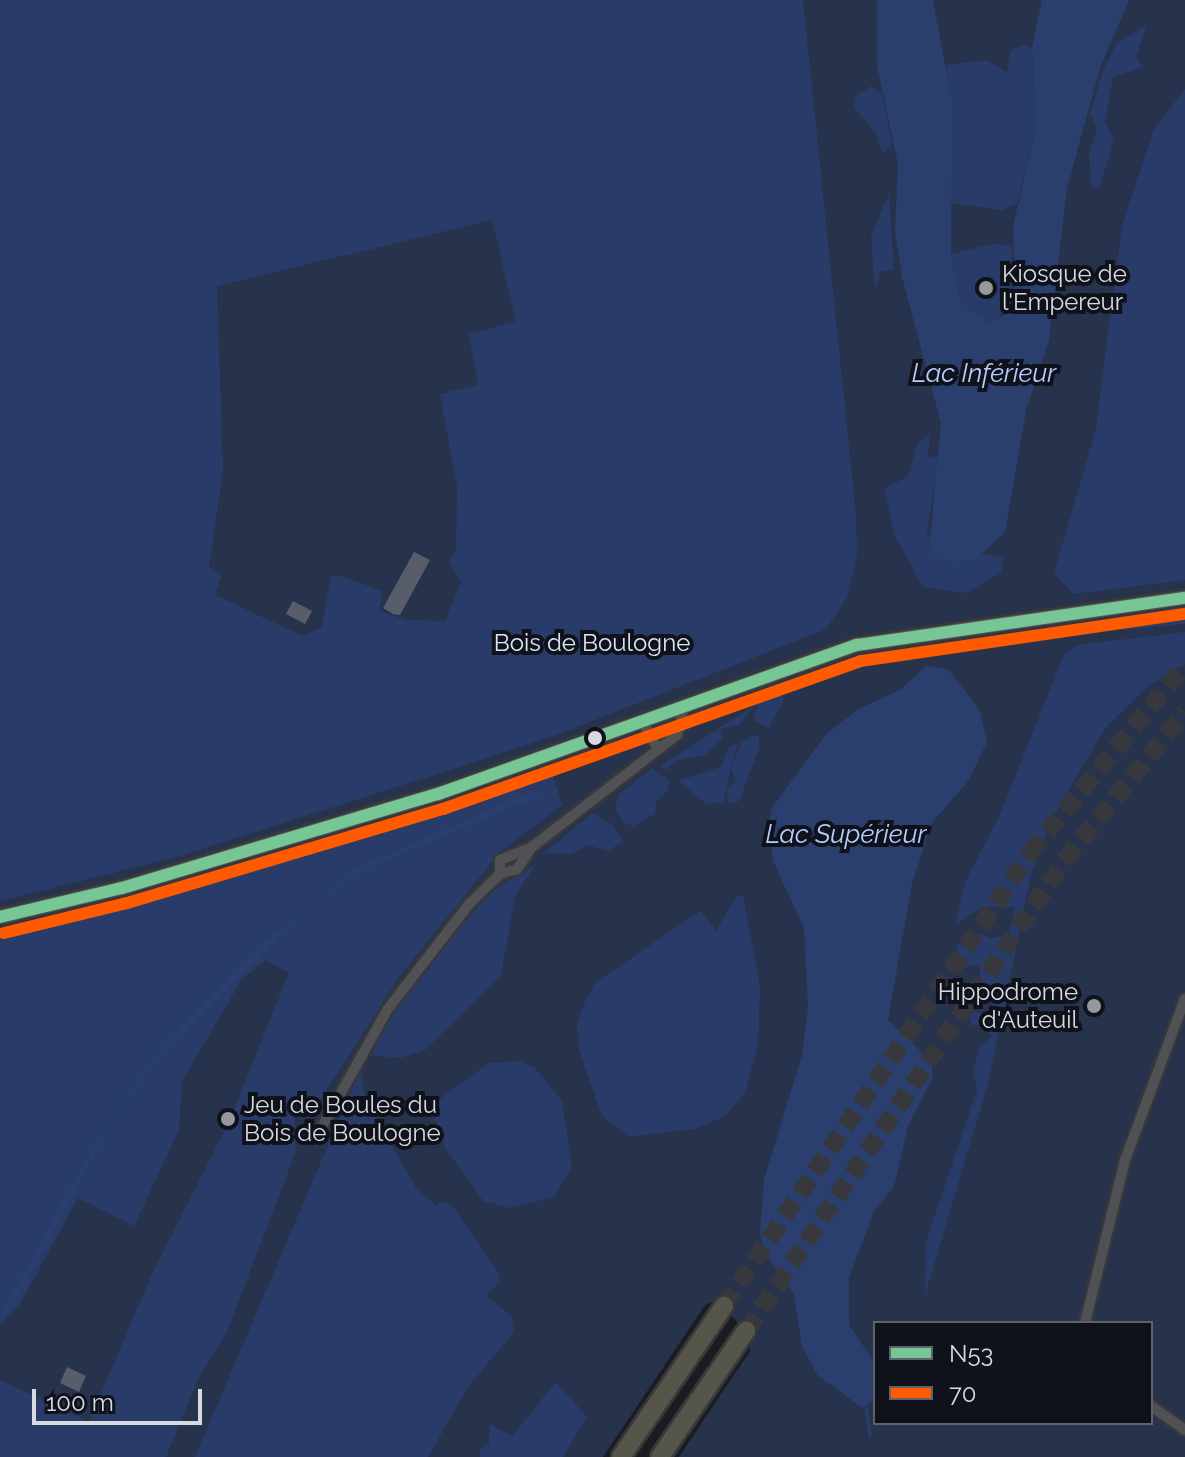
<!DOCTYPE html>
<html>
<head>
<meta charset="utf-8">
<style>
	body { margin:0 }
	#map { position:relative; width:1185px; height:1457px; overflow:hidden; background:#1b1c20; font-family:Raleway,sans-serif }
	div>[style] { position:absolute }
	.green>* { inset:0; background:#27324c }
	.forest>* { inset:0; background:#293c69 }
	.water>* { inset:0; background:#2b3f6e }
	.stream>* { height:3px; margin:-1.5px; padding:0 1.5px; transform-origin:1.5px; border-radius:1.5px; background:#2b3f6e }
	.building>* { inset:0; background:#585d6a }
	.highway-tunnel>* { height:18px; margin-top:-9px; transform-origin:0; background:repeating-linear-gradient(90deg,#37383d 0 18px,transparent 0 27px) }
	.roads { filter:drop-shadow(2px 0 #38383c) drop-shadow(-2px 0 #38383c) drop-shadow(0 2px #38383c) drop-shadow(0 -2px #38383c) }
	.street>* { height:10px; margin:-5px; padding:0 5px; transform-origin:5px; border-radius:5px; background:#505154 }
	.secondary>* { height:14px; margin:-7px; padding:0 7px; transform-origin:7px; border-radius:7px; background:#555654 }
	.highway>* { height:18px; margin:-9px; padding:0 9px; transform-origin:9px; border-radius:9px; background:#56554a }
	.bus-1>* { height:12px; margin:-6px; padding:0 6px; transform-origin:6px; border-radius:6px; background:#77c695 }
	.bus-2>* { height:12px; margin:-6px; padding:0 6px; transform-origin:6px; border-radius:6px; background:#ff5a00 }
	.dots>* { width:22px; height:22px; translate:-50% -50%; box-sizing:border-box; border:4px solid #0f121a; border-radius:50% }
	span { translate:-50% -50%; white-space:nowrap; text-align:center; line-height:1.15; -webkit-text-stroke:8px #0f121a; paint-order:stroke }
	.poi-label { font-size:24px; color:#d7dae0 }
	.left { translate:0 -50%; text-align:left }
	.right { translate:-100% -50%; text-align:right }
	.park-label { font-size:24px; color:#dbe3f4 }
	.water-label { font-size:26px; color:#b6cdfe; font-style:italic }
	.legend { position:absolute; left:873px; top:1321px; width:280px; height:104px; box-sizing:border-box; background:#0f121a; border:2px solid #5f6269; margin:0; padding:10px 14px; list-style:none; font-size:24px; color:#d7dae0 }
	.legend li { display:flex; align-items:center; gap:16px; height:40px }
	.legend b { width:40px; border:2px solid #5f6269 }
	.scale { position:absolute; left:32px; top:1389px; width:170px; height:36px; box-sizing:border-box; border:4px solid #d7dae0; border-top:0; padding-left:10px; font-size:24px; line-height:28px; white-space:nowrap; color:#d7dae0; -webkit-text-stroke:6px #0f121a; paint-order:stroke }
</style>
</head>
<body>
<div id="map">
	<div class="green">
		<i style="clip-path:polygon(evenodd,0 0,1185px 0,1185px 1457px,679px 1457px,750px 1351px,748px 1333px,716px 1300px,705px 1305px,603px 1457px,0 1457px,0 0,875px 1323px,1151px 1323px,1151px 1423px,875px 1423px,875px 1323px)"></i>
	</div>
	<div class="forest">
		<i style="clip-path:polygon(evenodd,0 0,803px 0,856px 515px,857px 554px,847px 598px,826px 629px,554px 736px,428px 777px,180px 856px,0 901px,0 0,492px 220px,516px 321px,469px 334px,478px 385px,440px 394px,457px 486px,456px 551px,449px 561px,461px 582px,445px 621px,406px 620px,380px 611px,383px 591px,339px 576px,331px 575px,322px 627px,303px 636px,215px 595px,222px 575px,209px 567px,223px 472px,217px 286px,492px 220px)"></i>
		<i style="clip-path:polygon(1147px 25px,1136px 57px,1143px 67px,1113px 77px,1105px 121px,1114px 140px,1099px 189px,1091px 186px,1089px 155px,1097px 129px,1090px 113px,1103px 71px,1116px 44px)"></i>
		<i style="clip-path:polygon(1024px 44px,1032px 49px,1036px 128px,1017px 204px,1001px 210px,951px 203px,947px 65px,986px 60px,1007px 72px,1010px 51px)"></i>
		<i style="clip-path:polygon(871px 86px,882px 94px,892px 144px,882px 153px,876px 134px,854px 107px,856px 96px)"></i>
		<i style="clip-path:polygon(1185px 89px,1185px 580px,1073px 594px,1054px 573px,1096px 429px,1122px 225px,1154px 129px)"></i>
		<i style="clip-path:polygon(889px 193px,894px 270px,881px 271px,875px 290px,871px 237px)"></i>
		<i style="clip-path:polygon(997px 243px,1012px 247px,1011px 298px,995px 323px,980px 322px,961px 303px,951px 254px)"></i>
		<i style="clip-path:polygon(930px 433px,928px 456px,939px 458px,927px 531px,939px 560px,983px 554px,1003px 558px,1001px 572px,966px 593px,923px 587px,894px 534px,884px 488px,908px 477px,917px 444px)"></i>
		<i style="clip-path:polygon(1185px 606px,1185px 624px,1125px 630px,1108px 625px,1121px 615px)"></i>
		<i style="clip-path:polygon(1185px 632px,1185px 664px,1148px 686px,1105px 728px,1051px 820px,1031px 874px,989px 1080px,925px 1295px,926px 1242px,977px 1091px,973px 1071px,980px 1046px,992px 1037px,983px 1025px,971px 1025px,968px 1011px,990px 1014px,995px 996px,981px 982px,979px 965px,960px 968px,956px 946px,971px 931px,990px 938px,1009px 935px,1015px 907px,982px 907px,955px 925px,966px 880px,1000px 815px,1064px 655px,1077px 645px)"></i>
		<i style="clip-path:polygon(781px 692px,784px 700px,769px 728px,753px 720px,759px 702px)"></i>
		<i style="clip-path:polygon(754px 706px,739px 725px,719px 729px,723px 738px,705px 755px,675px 761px,667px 770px,660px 766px)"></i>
		<i style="clip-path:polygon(753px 735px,759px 736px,759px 748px,739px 801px,728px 804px,727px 789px,736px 782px,731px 769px,741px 743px)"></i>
		<i style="clip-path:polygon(737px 744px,723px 802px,706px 804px,678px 781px,721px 767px,729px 747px)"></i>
		<i style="clip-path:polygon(652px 768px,670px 781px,668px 791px,656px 801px,655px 814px,633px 826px,623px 823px,615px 808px,619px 794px)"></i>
		<i style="clip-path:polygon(550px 770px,563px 805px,500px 852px,400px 976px,322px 1097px,294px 1114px,296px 1151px,227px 1332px,200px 1375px,166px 1457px,0 1457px,0 1380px,89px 1422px,151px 1276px,229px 1122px,289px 973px,266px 960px,242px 979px,182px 1081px,179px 1130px,134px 1226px,78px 1198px,20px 1304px,0 1325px,0 931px,303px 852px)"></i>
		<i style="clip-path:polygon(592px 813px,612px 824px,623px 841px,608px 851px,588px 845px,571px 854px,544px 853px)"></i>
		<i style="clip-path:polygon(536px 864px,515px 896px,501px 975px,425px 1050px,400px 1058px,371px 1055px,392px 1013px,466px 920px,494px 890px)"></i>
		<i style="clip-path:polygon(743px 895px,760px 988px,758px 1044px,745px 1093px,723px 1117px,694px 1129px,629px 1137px,602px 1116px,579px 1050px,577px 1024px,586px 999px,595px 983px,700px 911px,716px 931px,736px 897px)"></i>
		<i style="clip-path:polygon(519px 1061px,535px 1068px,562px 1101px,572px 1167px,554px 1197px,510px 1208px,483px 1201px,445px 1148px,430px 1106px,489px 1063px)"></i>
		<i style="clip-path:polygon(361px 1068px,365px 1100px,416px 1188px,436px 1206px,442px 1201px,452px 1205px,498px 1272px,501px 1281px,486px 1295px,512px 1317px,514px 1332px,468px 1387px,428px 1457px,195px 1457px)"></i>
		<i style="clip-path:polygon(556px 1382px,587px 1417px,563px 1457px,480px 1457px,479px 1450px,489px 1445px,490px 1424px,512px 1436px)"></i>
	</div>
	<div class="water">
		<i style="clip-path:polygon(877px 0,933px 0,952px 102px,951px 254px,961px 303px,988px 323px,1005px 315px,1015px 280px,1013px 226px,1036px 128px,1032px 49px,1042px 0,1129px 0,1100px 68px,1067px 188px,1049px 340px,1026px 411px,1005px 532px,976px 559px,962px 562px,939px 560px,929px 550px,941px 423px,902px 277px,895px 231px,898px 164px,877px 65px)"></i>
		<i style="clip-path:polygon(926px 666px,949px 670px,980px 711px,987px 742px,969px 780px,932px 823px,912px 883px,888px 1020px,931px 1061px,933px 1077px,908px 1126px,894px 1187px,874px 1211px,849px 1278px,849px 1325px,875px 1363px,875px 1399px,863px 1408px,818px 1376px,802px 1347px,794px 1294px,764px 1252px,760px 1234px,764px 1180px,802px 1055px,808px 1007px,804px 928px,773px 861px,768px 827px,772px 808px,826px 734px,857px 710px,901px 689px)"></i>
		<i style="clip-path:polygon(547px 793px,360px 871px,305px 911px,356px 869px,518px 797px)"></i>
		<i style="clip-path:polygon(298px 918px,155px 1062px,108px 1129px,14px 1305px,0 1317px,82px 1167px,153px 1059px,258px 946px)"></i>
	</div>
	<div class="stream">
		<i style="left:866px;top:1408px;width:27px;rotate:82deg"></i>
	</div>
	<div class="building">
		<i style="clip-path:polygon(414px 552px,430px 560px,400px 615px,393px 614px,383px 608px)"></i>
		<i style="clip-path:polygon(293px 601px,312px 611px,305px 624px,286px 614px)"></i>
		<i style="clip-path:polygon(67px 1367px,86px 1376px,79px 1392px,60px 1383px)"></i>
	</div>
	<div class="highway-tunnel">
		<i style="left:724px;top:1306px;width:547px;rotate:-55.96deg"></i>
		<i style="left:1030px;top:853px;width:244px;rotate:-50.5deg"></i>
		<i style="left:746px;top:1331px;width:567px;rotate:-55.92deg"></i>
		<i style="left:1064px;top:861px;width:192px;rotate:-50.9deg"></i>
	</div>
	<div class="roads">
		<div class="street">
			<i style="left:642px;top:721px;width:30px;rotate:60deg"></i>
			<i style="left:532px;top:847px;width:27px;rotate:124deg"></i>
			<i style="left:517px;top:869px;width:18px;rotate:164deg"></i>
			<i style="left:500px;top:874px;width:14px;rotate:-90deg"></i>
			<i style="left:500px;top:860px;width:35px;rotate:-22deg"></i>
			<i style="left:532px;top:847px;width:183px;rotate:-37.7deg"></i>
			<i style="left:677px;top:735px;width:29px;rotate:-76deg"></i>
			<i style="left:317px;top:1136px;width:144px;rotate:-60.9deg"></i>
			<i style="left:387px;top:1010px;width:135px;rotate:-52.2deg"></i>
			<i style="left:470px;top:903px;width:42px;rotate:-44deg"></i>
			<i style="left:1085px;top:1323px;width:168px;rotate:-76.2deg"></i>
			<i style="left:1125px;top:1160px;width:172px;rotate:-69.6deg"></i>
			<i style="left:1151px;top:1406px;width:42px;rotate:35.2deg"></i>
		</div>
		<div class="secondary">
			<i style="left:0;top:917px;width:125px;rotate:-13.4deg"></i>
			<i style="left:122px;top:888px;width:330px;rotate:-16.6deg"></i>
			<i style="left:438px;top:794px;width:445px;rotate:-19.6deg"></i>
			<i style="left:857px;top:645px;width:331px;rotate:-8.2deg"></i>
		</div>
		<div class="highway">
			<i style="left:621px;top:1457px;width:183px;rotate:-55.7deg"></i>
			<i style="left:660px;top:1457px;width:153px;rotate:-55.7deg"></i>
		</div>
	</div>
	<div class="bus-1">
		<i style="left:0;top:917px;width:125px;rotate:-13.4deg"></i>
		<i style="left:122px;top:888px;width:330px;rotate:-16.6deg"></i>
		<i style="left:438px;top:794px;width:445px;rotate:-19.6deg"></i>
		<i style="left:857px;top:645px;width:331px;rotate:-8.2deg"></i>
	</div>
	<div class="bus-2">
		<i style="left:4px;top:933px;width:127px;rotate:-13.7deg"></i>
		<i style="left:127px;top:903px;width:330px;rotate:-16.6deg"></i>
		<i style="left:443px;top:809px;width:443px;rotate:-19.5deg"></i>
		<i style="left:861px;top:661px;width:327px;rotate:-8.3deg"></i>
	</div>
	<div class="dots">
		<i style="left:986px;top:288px;background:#95989d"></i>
		<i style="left:595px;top:738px;background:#d7dae0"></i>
		<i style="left:1094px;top:1006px;background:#95989d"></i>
		<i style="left:228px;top:1119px;background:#95989d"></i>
	</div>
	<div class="poi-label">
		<span class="left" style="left:1002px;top:288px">Kiosque de<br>l'Empereur</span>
		<span class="right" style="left:1078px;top:1006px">Hippodrome<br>d'Auteuil</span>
		<span class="left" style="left:244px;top:1119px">Jeu de Boules du<br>Bois de Boulogne</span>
	</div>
	<div class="park-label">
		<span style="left:592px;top:643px">Bois de Boulogne</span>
	</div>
	<div class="water-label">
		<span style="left:984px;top:374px">Lac Inférieur</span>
		<span style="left:846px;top:835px">Lac Supérieur</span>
	</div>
	<ul class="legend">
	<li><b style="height:10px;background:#77c695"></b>N53</li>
	<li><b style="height:10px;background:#ff5a00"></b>70</li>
	</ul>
	<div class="scale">100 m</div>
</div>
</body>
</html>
